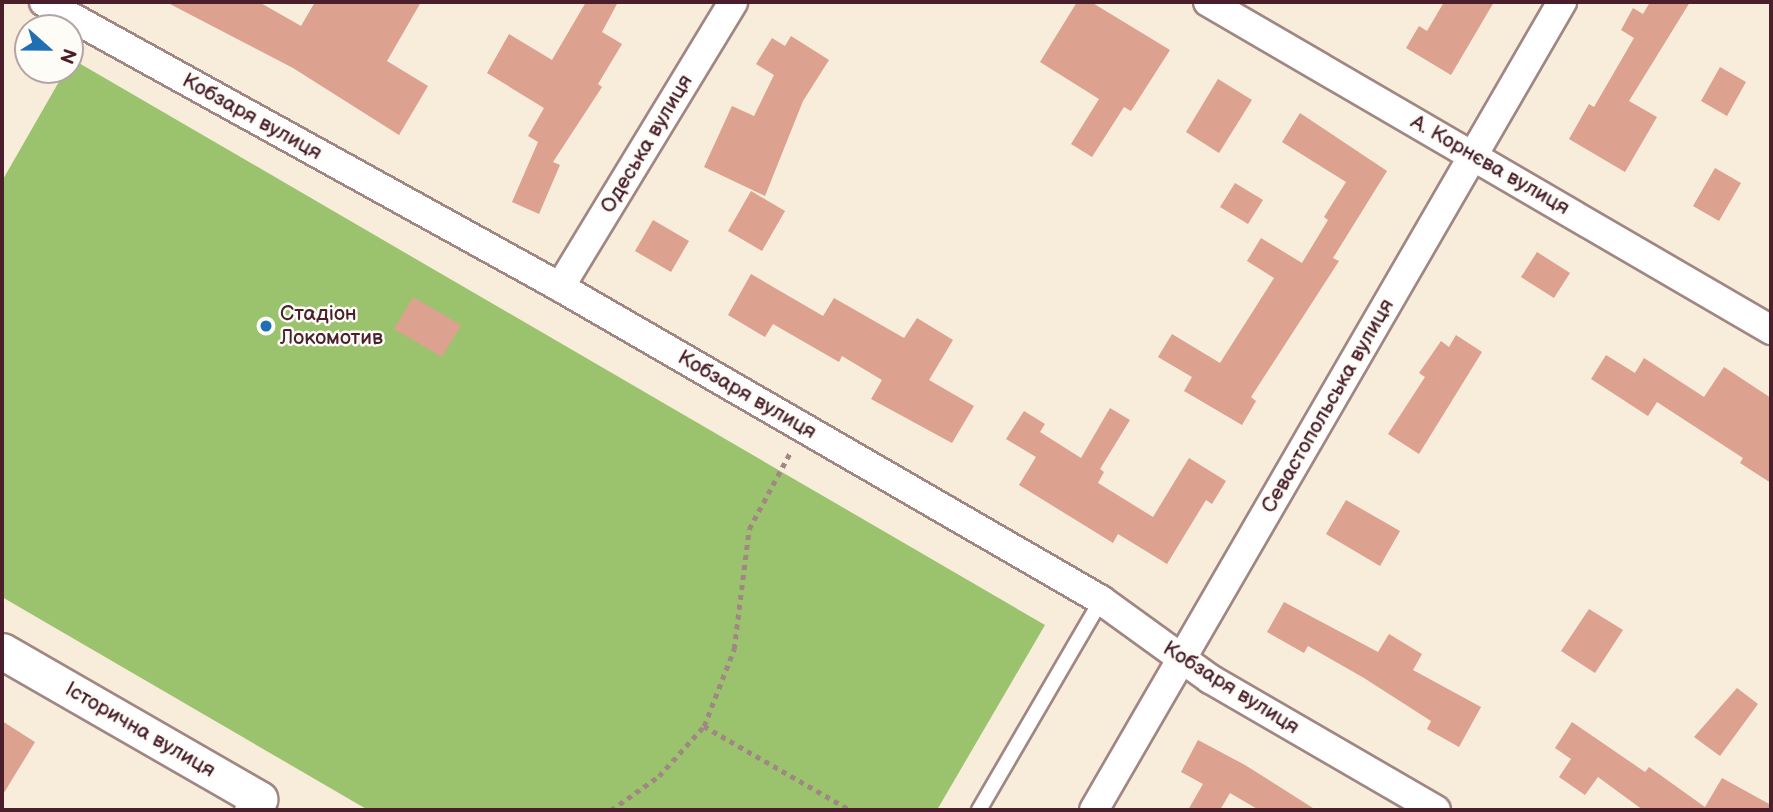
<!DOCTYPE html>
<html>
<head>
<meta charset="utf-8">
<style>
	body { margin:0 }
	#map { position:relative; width:1773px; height:812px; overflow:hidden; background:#f8ecdb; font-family:"Balsamiq Sans",sans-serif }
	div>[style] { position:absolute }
	.green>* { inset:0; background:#9bc36e }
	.building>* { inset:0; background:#dca18f }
	.path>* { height:4.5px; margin-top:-2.25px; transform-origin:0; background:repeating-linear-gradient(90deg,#a18683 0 5px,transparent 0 10px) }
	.roads { filter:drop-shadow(2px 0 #a18683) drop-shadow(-2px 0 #a18683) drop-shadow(0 2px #a18683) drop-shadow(0 -2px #a18683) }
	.service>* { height:14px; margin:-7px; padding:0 7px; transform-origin:7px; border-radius:7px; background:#fff }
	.minor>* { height:28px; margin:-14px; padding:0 14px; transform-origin:14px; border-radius:14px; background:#fff }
	.tertiary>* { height:35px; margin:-17.5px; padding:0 17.5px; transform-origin:17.5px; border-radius:17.5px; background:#fff }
	.dots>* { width:19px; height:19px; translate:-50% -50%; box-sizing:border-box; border:4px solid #fdfcf7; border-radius:50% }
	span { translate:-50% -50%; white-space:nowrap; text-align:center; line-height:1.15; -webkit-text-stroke:5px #fdfcf7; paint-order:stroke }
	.street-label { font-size:21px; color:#4a1f2b }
	.poi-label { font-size:21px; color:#4a1f2b }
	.left { translate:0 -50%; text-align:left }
	.frame { position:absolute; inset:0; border:4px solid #4a1f2b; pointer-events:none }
	.north { position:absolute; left:14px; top:14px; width:70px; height:70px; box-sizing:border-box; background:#fdfcf7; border:2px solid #b5a4a5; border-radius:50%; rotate:111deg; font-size:19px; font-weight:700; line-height:28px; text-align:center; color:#4a1f2b }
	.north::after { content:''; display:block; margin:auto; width:24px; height:32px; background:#1f6fb2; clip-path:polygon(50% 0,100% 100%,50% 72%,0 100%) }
</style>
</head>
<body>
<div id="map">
	<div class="green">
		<i style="clip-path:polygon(72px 59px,1045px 625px,937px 810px,368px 810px,2px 597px,2px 181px)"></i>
	</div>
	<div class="building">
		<i style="clip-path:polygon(166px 2px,259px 2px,301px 26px,315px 2px,421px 2px,387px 61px,428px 86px,399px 135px,293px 68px)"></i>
		<i style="clip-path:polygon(586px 2px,618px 2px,602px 32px,622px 44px,598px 84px,602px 87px,553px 162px,560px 165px,539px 214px,512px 202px,538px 142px,528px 136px,544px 108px,487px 73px,509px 34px,552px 60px)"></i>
		<i style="clip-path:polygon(1077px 2px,1091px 2px,1170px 50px,1131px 111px,1124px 107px,1092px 157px,1071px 144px,1099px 99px,1040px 62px)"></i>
		<i style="clip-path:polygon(1444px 2px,1494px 2px,1451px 75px,1406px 48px,1419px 26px,1427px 31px)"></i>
		<i style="clip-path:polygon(1650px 2px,1690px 2px,1629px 101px,1657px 117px,1625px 172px,1569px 139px,1589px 104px,1594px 107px,1634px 38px,1621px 30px,1633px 8px,1643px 14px)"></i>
		<i style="clip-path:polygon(791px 36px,829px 60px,803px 101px,765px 196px,704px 167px,732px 106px,754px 116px,774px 75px,756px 64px,772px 38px,785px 46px)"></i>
		<i style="clip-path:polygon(1720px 67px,1746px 82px,1727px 116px,1701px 101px)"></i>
		<i style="clip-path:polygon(1218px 79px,1252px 100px,1219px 153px,1186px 132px)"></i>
		<i style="clip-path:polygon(1300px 113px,1387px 171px,1333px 258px,1339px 261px,1251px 397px,1256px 401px,1242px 425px,1184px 391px,1192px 377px,1158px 357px,1172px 334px,1220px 363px,1274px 278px,1247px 261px,1261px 238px,1302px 263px,1328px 220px,1324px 217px,1346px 182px,1282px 142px)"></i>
		<i style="clip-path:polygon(1715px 168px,1741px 183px,1719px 221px,1693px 206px)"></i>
		<i style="clip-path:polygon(1235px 183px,1263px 200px,1248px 224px,1220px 207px)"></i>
		<i style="clip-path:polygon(751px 191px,785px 211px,762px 251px,728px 231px)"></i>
		<i style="clip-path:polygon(653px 220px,689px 241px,671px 272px,635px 251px)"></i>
		<i style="clip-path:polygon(1537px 252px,1570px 273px,1554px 298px,1521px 277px)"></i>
		<i style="clip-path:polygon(751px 274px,823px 316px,834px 298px,904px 338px,917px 318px,953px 340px,929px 380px,974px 406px,952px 443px,871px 399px,882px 380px,842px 356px,839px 362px,773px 324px,765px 337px,728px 315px)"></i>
		<i style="clip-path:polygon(413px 297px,461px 325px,442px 357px,394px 329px)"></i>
		<i style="clip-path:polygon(1456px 335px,1482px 352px,1419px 454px,1388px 434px,1425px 377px,1419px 373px,1441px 341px,1449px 347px)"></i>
		<i style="clip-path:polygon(1606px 355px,1635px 373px,1644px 358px,1704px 397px,1724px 367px,1771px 398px,1771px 483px,1740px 463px,1743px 458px,1657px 402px,1648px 416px,1591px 379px)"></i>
		<i style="clip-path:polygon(1110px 408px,1130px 420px,1100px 469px,1104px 472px,1098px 483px,1153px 517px,1189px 458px,1226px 481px,1212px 504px,1206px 500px,1167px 564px,1118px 534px,1113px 543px,1019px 485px,1036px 457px,1006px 439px,1024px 411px,1045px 424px,1040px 432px,1081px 458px)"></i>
		<i style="clip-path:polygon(1346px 500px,1400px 531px,1380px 566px,1326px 534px)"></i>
		<i style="clip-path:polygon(1284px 602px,1378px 652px,1389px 634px,1422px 654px,1413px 670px,1481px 707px,1459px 747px,1427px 729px,1431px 721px,1364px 678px,1308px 646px,1304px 653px,1267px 632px)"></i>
		<i style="clip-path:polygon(1589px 609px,1623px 630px,1595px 673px,1561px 651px)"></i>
		<i style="clip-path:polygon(1737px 688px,1758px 704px,1720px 756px,1694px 737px)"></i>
		<i style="clip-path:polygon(2px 721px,35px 742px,2px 796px)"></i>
		<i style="clip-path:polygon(1572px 722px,1645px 772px,1649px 767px,1705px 807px,1722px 778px,1771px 805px,1771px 810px,1643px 810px,1598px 777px,1585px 795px,1559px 777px,1571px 759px,1555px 748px)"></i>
		<i style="clip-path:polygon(1198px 740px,1245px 765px,1316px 810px,1259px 810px,1230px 793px,1220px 810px,1188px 810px,1203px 784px,1181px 772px)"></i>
	</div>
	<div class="path">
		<i style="left:704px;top:726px;width:168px;rotate:29.9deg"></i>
		<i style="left:611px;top:810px;width:59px;rotate:-35.3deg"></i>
		<i style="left:659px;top:776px;width:67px;rotate:-48deg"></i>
		<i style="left:704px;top:726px;width:83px;rotate:-68.7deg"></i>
		<i style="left:734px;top:649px;width:121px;rotate:-82.9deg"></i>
		<i style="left:749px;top:529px;width:89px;rotate:-61.7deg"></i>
	</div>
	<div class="roads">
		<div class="service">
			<i style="left:979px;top:810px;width:243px;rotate:-59.8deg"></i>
		</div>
		<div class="minor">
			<i style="left:44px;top:2px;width:589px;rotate:28.91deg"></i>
			<i style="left:560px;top:287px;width:625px;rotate:30.05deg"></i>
			<i style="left:1101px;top:600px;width:135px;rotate:35.9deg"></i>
			<i style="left:1210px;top:679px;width:261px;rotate:30.1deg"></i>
			<i style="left:1208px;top:2px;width:652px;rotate:30.22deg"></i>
			<i style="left:560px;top:287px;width:333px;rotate:-58.7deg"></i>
			<i style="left:1094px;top:810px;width:934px;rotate:-59.92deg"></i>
		</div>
		<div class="tertiary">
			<i style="left:2px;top:651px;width:297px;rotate:29.9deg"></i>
			<i style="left:259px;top:799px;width:13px;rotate:122deg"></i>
		</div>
	</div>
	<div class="dots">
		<i style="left:266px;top:326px;background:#1f6fb2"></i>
	</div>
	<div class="street-label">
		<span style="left:252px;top:117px;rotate:29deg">Кобзаря вулиця</span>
		<span style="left:647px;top:144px;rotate:-59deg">Одеська вулиця</span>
		<span style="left:1490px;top:165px;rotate:30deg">А. Корнєва вулиця</span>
		<span style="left:747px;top:395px;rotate:30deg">Кобзаря вулиця</span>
		<span style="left:1328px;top:406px;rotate:-60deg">Севастопольська вулиця</span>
		<span style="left:1231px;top:688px;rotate:32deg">Кобзаря вулиця</span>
		<span style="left:140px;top:730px;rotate:30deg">Історична вулиця</span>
	</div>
	<div class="poi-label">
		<span class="left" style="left:280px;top:326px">Стадіон<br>Локомотив</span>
	</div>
	<div class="frame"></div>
	<div class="north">N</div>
</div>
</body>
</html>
